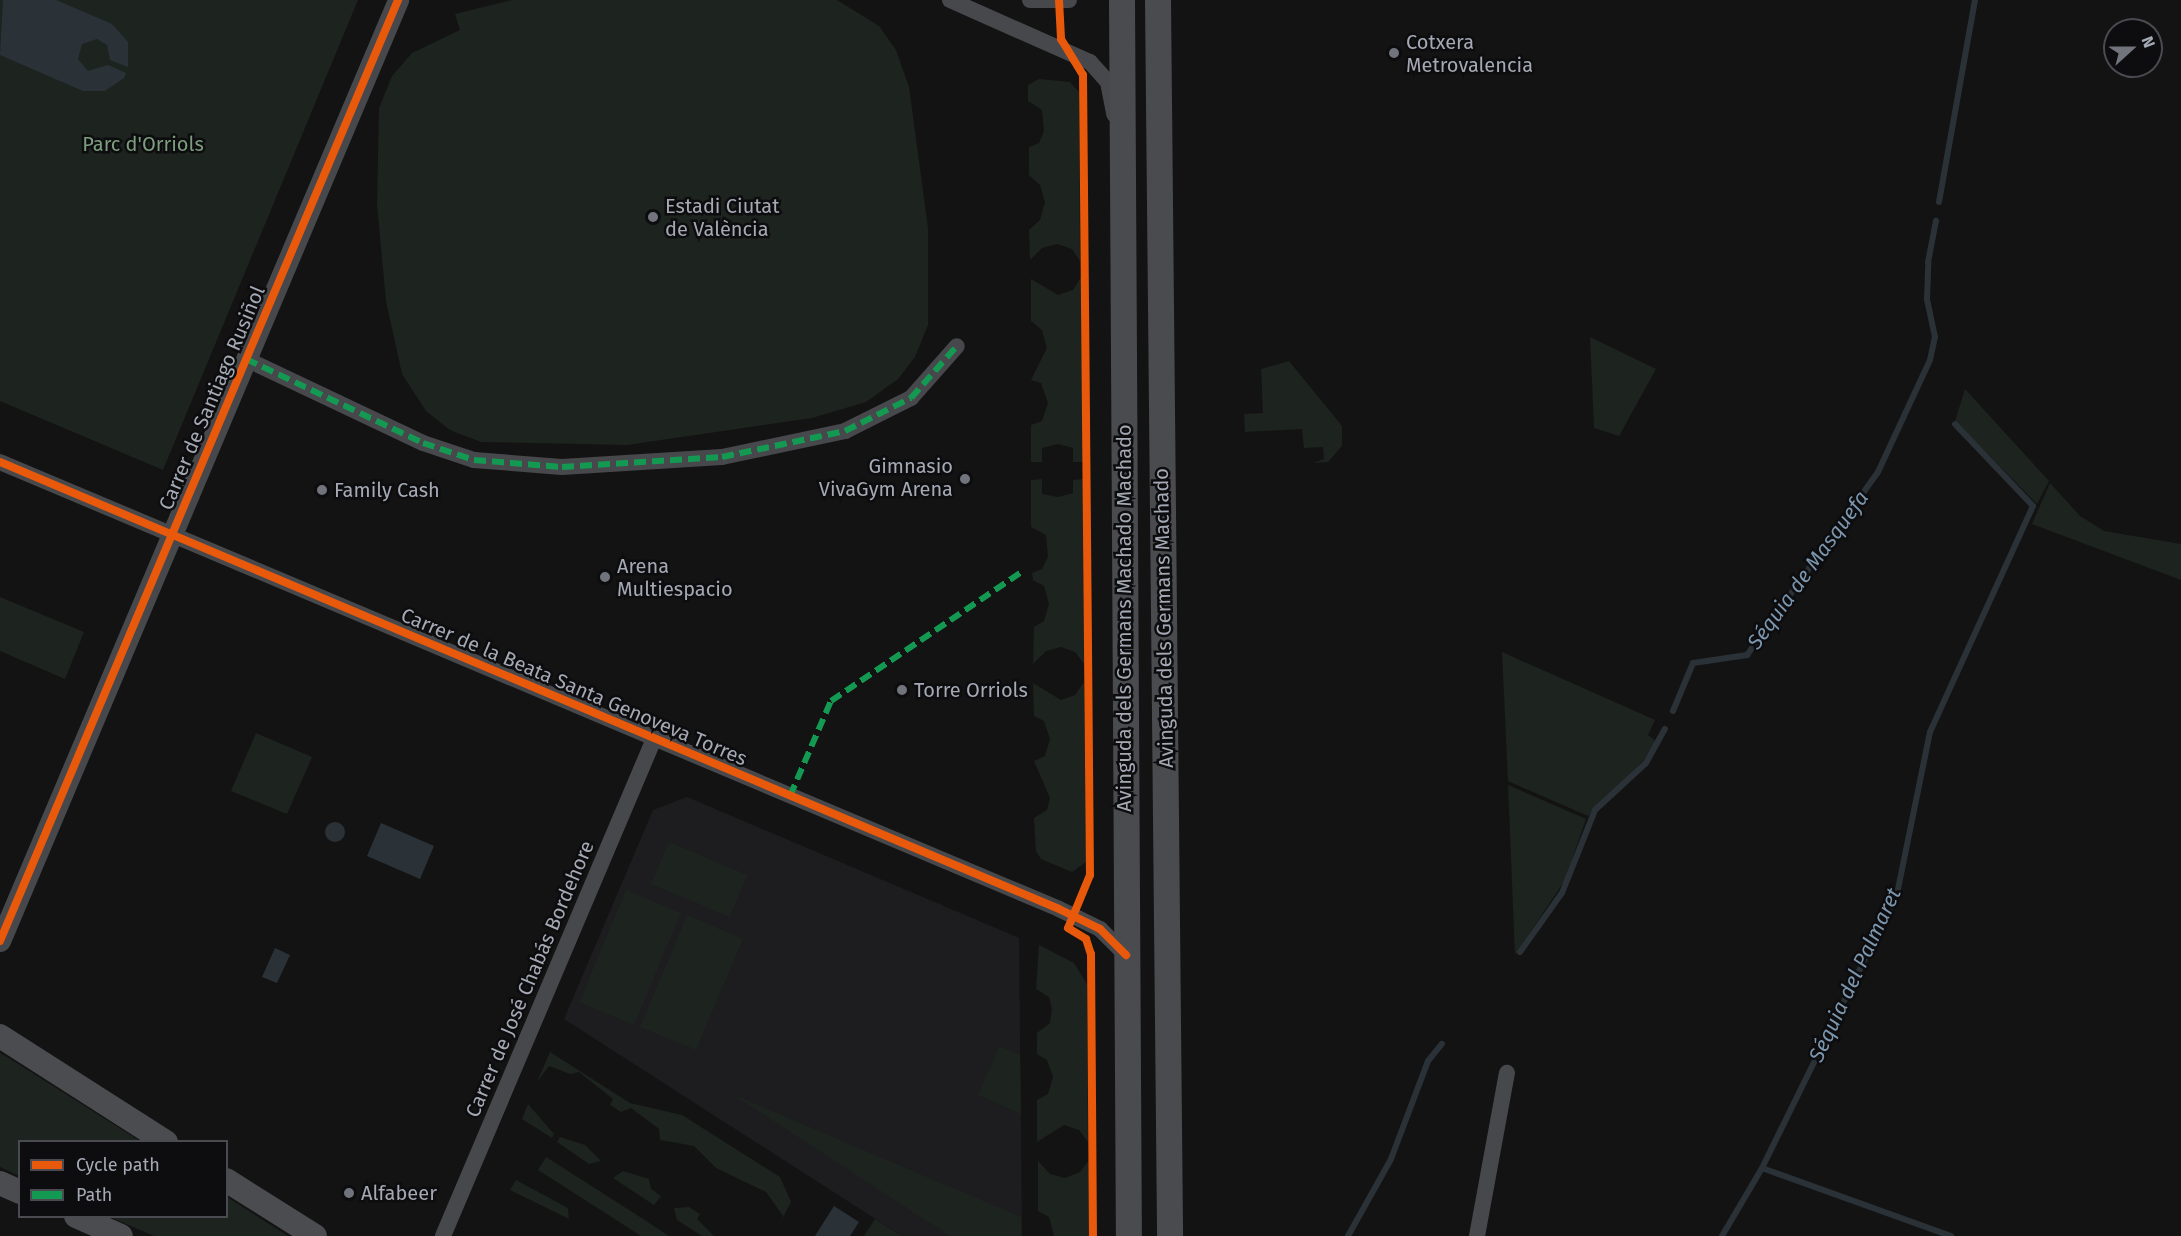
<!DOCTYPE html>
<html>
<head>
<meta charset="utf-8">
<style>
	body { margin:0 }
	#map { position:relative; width:2181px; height:1236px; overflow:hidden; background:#131313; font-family:"Fira Sans",sans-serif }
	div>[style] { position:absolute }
	.built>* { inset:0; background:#1d1d1f }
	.green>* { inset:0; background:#1d231e }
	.water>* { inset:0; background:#2a3238 }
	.round { border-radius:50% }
	.stream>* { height:6px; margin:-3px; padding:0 3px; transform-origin:3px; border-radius:3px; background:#2a3238 }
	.minor>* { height:16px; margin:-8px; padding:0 8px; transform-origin:8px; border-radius:8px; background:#47484c }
	.tertiary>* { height:21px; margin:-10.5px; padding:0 10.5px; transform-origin:10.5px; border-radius:10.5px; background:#47484c }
	.secondary>* { height:24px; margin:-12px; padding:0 12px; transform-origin:12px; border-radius:12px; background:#4b4c50 }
	.primary>* { height:26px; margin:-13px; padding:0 13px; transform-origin:13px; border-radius:13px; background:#4a4b4e }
	.quiet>* { height:6px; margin-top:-3px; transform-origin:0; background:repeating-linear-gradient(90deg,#139951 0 12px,transparent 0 18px) }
	.cycleway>* { height:8px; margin:-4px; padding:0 4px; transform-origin:4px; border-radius:4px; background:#e8590c }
	.dots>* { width:16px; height:16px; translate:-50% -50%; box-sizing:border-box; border:3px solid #0d0d0f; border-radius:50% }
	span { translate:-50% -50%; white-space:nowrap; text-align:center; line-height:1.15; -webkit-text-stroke:5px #0d0d0f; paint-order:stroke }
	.poi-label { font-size:20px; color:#a4a9b4 }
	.left { translate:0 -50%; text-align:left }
	.right { translate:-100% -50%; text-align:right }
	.park-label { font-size:20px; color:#7c9e7e }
	.street-label { font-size:20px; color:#a4a9b4 }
	.water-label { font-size:21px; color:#7c96ae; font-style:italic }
	.legend { position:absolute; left:18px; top:1140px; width:210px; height:78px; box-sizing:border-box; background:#0d0d0f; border:2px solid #494b51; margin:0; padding:8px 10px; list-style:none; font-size:18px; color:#a4a9b4 }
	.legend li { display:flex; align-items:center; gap:12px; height:30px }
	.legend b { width:30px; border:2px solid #494b51 }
	.north { position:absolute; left:2103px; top:18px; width:60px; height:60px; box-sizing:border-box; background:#0d0d0f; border:2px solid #494b51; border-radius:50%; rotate:69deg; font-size:16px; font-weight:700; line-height:24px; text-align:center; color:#a4a9b4 }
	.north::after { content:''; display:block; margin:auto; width:21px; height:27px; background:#71747c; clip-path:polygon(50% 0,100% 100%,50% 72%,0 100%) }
</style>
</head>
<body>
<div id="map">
	<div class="built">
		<i style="clip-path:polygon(687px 797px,1019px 938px,1022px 1236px,902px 1236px,564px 1019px,653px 810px)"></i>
	</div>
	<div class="green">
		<i style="clip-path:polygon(0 0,358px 0,163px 470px,0 401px)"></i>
		<i style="clip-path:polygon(512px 0,837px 0,879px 26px,896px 50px,909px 87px,928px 228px,928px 325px,915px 357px,898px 379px,866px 402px,812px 418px,627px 445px,481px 442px,450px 430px,426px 411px,402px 374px,386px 301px,377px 205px,379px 108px,392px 76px,412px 53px,460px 30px,455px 14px)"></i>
		<i style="clip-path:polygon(1039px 79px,1070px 82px,1079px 92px,1080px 261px,1072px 249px,1057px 244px,1042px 248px,1030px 260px,1029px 230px,1040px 220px,1045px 202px,1040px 185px,1029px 175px,1029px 147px,1039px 143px,1044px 131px,1042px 110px,1028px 101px,1028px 85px)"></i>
		<i style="clip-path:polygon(1081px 277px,1083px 462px,1073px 462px,1073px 448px,1058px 444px,1042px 448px,1042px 462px,1031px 462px,1031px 425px,1042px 421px,1048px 403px,1041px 383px,1031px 380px,1047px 348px,1042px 330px,1031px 321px,1031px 279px,1058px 295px,1073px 290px)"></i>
		<i style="clip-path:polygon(1590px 337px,1656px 369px,1619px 436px,1594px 428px)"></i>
		<i style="clip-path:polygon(1289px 361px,1342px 426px,1342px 446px,1328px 462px,1313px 463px,1324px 459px,1323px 447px,1304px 448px,1302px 429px,1245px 432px,1244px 414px,1263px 413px,1261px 369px)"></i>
		<i style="clip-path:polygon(1965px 389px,2049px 481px,2037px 504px,1955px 421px)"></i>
		<i style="clip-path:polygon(1042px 479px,1042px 494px,1058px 497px,1073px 493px,1073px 480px,1083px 479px,1084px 664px,1075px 652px,1061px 647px,1046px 651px,1033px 664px,1034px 627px,1044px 621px,1049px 604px,1044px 586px,1033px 580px,1032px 573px,1042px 569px,1048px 557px,1046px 535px,1031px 527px,1031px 480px)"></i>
		<i style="clip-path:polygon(2050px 483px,2080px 516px,2104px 531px,2181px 544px,2181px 580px,2032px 524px)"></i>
		<i style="clip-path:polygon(0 597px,84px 632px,65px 679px,0 651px)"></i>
		<i style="clip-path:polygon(1502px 652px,1655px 720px,1648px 735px,1656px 741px,1644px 760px,1588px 816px,1508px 781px)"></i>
		<i style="clip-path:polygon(1084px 682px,1086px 862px,1072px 872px,1041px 859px,1036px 851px,1034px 818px,1047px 810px,1050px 798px,1034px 761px,1045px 756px,1050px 739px,1044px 721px,1034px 716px,1033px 683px,1061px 700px,1075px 695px)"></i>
		<i style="clip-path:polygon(256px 733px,312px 757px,287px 814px,231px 791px)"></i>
		<i style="clip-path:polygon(1508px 785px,1586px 819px,1565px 880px,1515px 955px)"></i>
		<i style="clip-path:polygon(669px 842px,747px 875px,730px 917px,651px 884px)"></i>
		<i style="clip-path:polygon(626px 890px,681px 913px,634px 1025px,579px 1002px)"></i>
		<i style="clip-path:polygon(687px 915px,743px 939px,696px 1050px,640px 1027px)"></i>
		<i style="clip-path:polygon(1039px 945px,1074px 963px,1087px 984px,1088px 1142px,1079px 1130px,1064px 1125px,1037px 1142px,1037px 1100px,1048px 1094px,1053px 1077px,1047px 1060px,1037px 1054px,1037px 1033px,1050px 1023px,1052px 1009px,1049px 997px,1036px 989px)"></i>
		<i style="clip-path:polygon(999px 1046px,1020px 1055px,1021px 1114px,978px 1095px)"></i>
		<i style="clip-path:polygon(550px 1052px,630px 1103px,682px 1115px,780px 1177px,791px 1202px,774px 1234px,783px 1216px,766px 1192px,716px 1168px,694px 1146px,660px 1140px,659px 1129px,631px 1108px,621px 1112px,610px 1105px,613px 1099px,579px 1072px,570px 1074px,549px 1066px,537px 1082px)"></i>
		<i style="clip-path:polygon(0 1053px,12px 1060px,140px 1141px,20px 1142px,19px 1176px,0 1167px)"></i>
		<i style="clip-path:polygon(732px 1094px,1021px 1217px,1021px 1236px,950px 1236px)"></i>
		<i style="clip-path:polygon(528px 1104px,554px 1134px,552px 1138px,522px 1119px)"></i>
		<i style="clip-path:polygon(560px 1137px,585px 1145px,601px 1161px,589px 1164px,557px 1142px)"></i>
		<i style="clip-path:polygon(546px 1157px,637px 1215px,669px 1236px,641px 1236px,571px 1191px,538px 1170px)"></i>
		<i style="clip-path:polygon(1089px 1160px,1089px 1236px,1054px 1236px,1049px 1217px,1038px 1211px,1038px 1161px,1050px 1174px,1065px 1178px,1080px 1172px)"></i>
		<i style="clip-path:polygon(623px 1171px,649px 1179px,651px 1189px,661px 1196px,654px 1205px,613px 1178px)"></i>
		<i style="clip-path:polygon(516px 1180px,568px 1208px,569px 1219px,510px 1190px)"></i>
		<i style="clip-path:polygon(227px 1197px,288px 1236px,154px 1236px,110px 1217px,226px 1216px)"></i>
		<i style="clip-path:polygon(689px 1207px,700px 1214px,697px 1219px,714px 1236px,702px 1236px,677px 1220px,674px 1208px)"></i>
		<i style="clip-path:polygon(875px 1219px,902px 1236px,864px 1236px)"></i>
	</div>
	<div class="water">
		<i style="clip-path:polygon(3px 0,56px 0,112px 24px,128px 42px,128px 67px,110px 60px,107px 45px,97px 39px,82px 44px,78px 59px,88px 71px,108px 65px,126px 73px,124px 78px,105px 91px,83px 91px,0 55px)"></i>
		<i class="round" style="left:325px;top:822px;width:20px;height:20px"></i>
		<i style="clip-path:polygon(381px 823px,434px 846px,420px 879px,367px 856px)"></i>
		<i style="clip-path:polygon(275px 948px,290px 955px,277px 983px,262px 977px)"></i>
		<i style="clip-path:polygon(834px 1206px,859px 1222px,850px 1236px,815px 1236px)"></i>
	</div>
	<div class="stream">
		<i style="left:1939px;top:202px;width:205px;rotate:-79.9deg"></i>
		<i style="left:1673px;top:711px;width:52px;rotate:-67.4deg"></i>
		<i style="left:1693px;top:663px;width:55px;rotate:-8.4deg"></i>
		<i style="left:1747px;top:655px;width:225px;rotate:-54.4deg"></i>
		<i style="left:1878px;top:472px;width:123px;rotate:-65.1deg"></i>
		<i style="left:1930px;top:360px;width:24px;rotate:-78deg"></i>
		<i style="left:1935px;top:337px;width:38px;rotate:-102deg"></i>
		<i style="left:1927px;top:300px;width:38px;rotate:-88deg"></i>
		<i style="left:1928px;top:262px;width:42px;rotate:-79deg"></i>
		<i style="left:1520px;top:952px;width:72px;rotate:-54.6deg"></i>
		<i style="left:1562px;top:893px;width:89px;rotate:-68.3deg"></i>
		<i style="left:1595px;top:810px;width:69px;rotate:-42.7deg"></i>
		<i style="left:1646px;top:763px;width:39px;rotate:-61deg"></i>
		<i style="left:1762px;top:1168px;width:201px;rotate:19.8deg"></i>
		<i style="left:1348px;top:1236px;width:88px;rotate:-60.8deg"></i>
		<i style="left:1391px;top:1159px;width:105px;rotate:-69.3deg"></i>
		<i style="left:1428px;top:1061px;width:22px;rotate:-51deg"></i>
		<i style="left:1722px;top:1236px;width:79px;rotate:-59.5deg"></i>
		<i style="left:1762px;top:1168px;width:305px;rotate:-63.8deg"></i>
		<i style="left:1897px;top:894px;width:165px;rotate:-78.5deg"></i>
		<i style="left:1930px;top:732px;width:248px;rotate:-65.5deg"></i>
		<i style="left:2033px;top:506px;width:113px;rotate:-133.6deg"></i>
	</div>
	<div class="minor">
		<i style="left:950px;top:0;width:153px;rotate:23.9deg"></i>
		<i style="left:1090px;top:62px;width:27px;rotate:48deg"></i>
		<i style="left:1108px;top:82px;width:33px;rotate:79deg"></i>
		<i style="left:1030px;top:0;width:39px"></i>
		<i style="left:246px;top:359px;width:196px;rotate:25.4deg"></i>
		<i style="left:423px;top:443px;width:54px;rotate:18.4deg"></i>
		<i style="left:474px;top:460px;width:88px;rotate:4.5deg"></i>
		<i style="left:562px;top:467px;width:160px;rotate:-3.6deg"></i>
		<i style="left:722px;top:457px;width:126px;rotate:-11.9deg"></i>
		<i style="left:845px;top:431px;width:74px;rotate:-26.6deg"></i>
		<i style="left:911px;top:398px;width:69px;rotate:-48.5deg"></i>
		<i style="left:0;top:462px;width:1149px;rotate:22.88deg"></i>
		<i style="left:1059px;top:909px;width:46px;rotate:26deg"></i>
		<i style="left:1100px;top:929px;width:37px;rotate:45deg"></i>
		<i style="left:443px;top:1236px;width:540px;rotate:-67deg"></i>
		<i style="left:1477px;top:1236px;width:166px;rotate:-79.6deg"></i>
	</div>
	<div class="tertiary">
		<i style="left:0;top:941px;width:1022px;rotate:-67.07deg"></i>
	</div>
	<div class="secondary">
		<i style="left:0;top:1036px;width:197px;rotate:32.6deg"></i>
		<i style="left:226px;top:1180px;width:105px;rotate:32.2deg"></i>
		<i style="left:0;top:1183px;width:22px;rotate:24deg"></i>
		<i style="left:76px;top:1216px;width:49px;rotate:24deg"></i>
	</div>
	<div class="primary">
		<i style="left:1122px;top:0;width:1236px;rotate:89.68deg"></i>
		<i style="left:1158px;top:0;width:1236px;rotate:89.44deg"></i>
	</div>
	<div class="quiet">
		<i style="left:246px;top:359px;width:196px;rotate:25.4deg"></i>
		<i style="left:423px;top:443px;width:54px;rotate:18.4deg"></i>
		<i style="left:474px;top:460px;width:88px;rotate:4.5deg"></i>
		<i style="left:562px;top:467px;width:160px;rotate:-3.6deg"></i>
		<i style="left:722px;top:457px;width:126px;rotate:-11.9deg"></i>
		<i style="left:845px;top:431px;width:74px;rotate:-26.6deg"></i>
		<i style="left:911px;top:398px;width:69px;rotate:-48.5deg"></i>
		<i style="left:790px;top:796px;width:103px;rotate:-66.7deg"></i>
		<i style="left:831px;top:701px;width:232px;rotate:-34.1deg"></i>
	</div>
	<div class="cycleway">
		<i style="left:1059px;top:0;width:39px;rotate:87deg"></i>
		<i style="left:1061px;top:39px;width:42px;rotate:58.6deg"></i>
		<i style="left:1083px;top:75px;width:800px;rotate:89.5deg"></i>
		<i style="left:1090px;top:875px;width:57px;rotate:112.5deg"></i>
		<i style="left:1068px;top:928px;width:21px;rotate:31deg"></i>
		<i style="left:1086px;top:939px;width:16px;rotate:72deg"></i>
		<i style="left:1091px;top:954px;width:282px;rotate:89.6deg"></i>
		<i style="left:0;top:462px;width:1149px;rotate:22.88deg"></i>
		<i style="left:1059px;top:909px;width:46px;rotate:26deg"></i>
		<i style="left:1100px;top:929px;width:37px;rotate:45deg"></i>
		<i style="left:0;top:941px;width:1022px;rotate:-67.07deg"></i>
	</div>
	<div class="dots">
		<i style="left:1394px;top:53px;background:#71747c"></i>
		<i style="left:653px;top:217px;background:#71747c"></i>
		<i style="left:965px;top:479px;background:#71747c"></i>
		<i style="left:322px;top:490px;background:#71747c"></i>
		<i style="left:605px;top:577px;background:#71747c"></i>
		<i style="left:902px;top:690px;background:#71747c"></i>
		<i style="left:349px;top:1193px;background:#71747c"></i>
	</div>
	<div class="poi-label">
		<span class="left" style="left:1406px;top:54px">Cotxera<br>Metrovalencia</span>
		<span class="left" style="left:665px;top:218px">Estadi Ciutat<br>de València</span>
		<span class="right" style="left:953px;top:478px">Gimnasio<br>VivaGym Arena</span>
		<span class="left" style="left:334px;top:490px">Family Cash</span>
		<span class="left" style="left:617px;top:578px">Arena<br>Multiespacio</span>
		<span class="left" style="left:914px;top:690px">Torre Orriols</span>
		<span class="left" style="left:361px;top:1193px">Alfabeer</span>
	</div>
	<div class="park-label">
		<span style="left:143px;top:144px">Parc d'Orriols</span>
	</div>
	<div class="street-label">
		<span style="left:212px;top:398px;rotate:-67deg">Carrer de Santiago Rusiñol</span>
		<span style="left:1124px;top:618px;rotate:-90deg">Avinguda dels Germans Machado Machado</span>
		<span style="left:1164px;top:618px;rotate:-91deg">Avinguda dels Germans Machado</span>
		<span style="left:574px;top:687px;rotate:23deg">Carrer de la Beata Santa Genoveva Torres</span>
		<span style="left:530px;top:979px;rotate:-67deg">Carrer de José Chabás Bordehore</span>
	</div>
	<div class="water-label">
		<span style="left:1808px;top:570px;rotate:-54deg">Séquia de Masquefa</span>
		<span style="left:1855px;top:975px;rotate:-65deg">Séquia del Palmaret</span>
	</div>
	<ul class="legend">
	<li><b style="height:8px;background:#e8590c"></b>Cycle path</li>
	<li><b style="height:8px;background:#139951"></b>Path</li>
	</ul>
	<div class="north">N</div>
</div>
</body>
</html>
